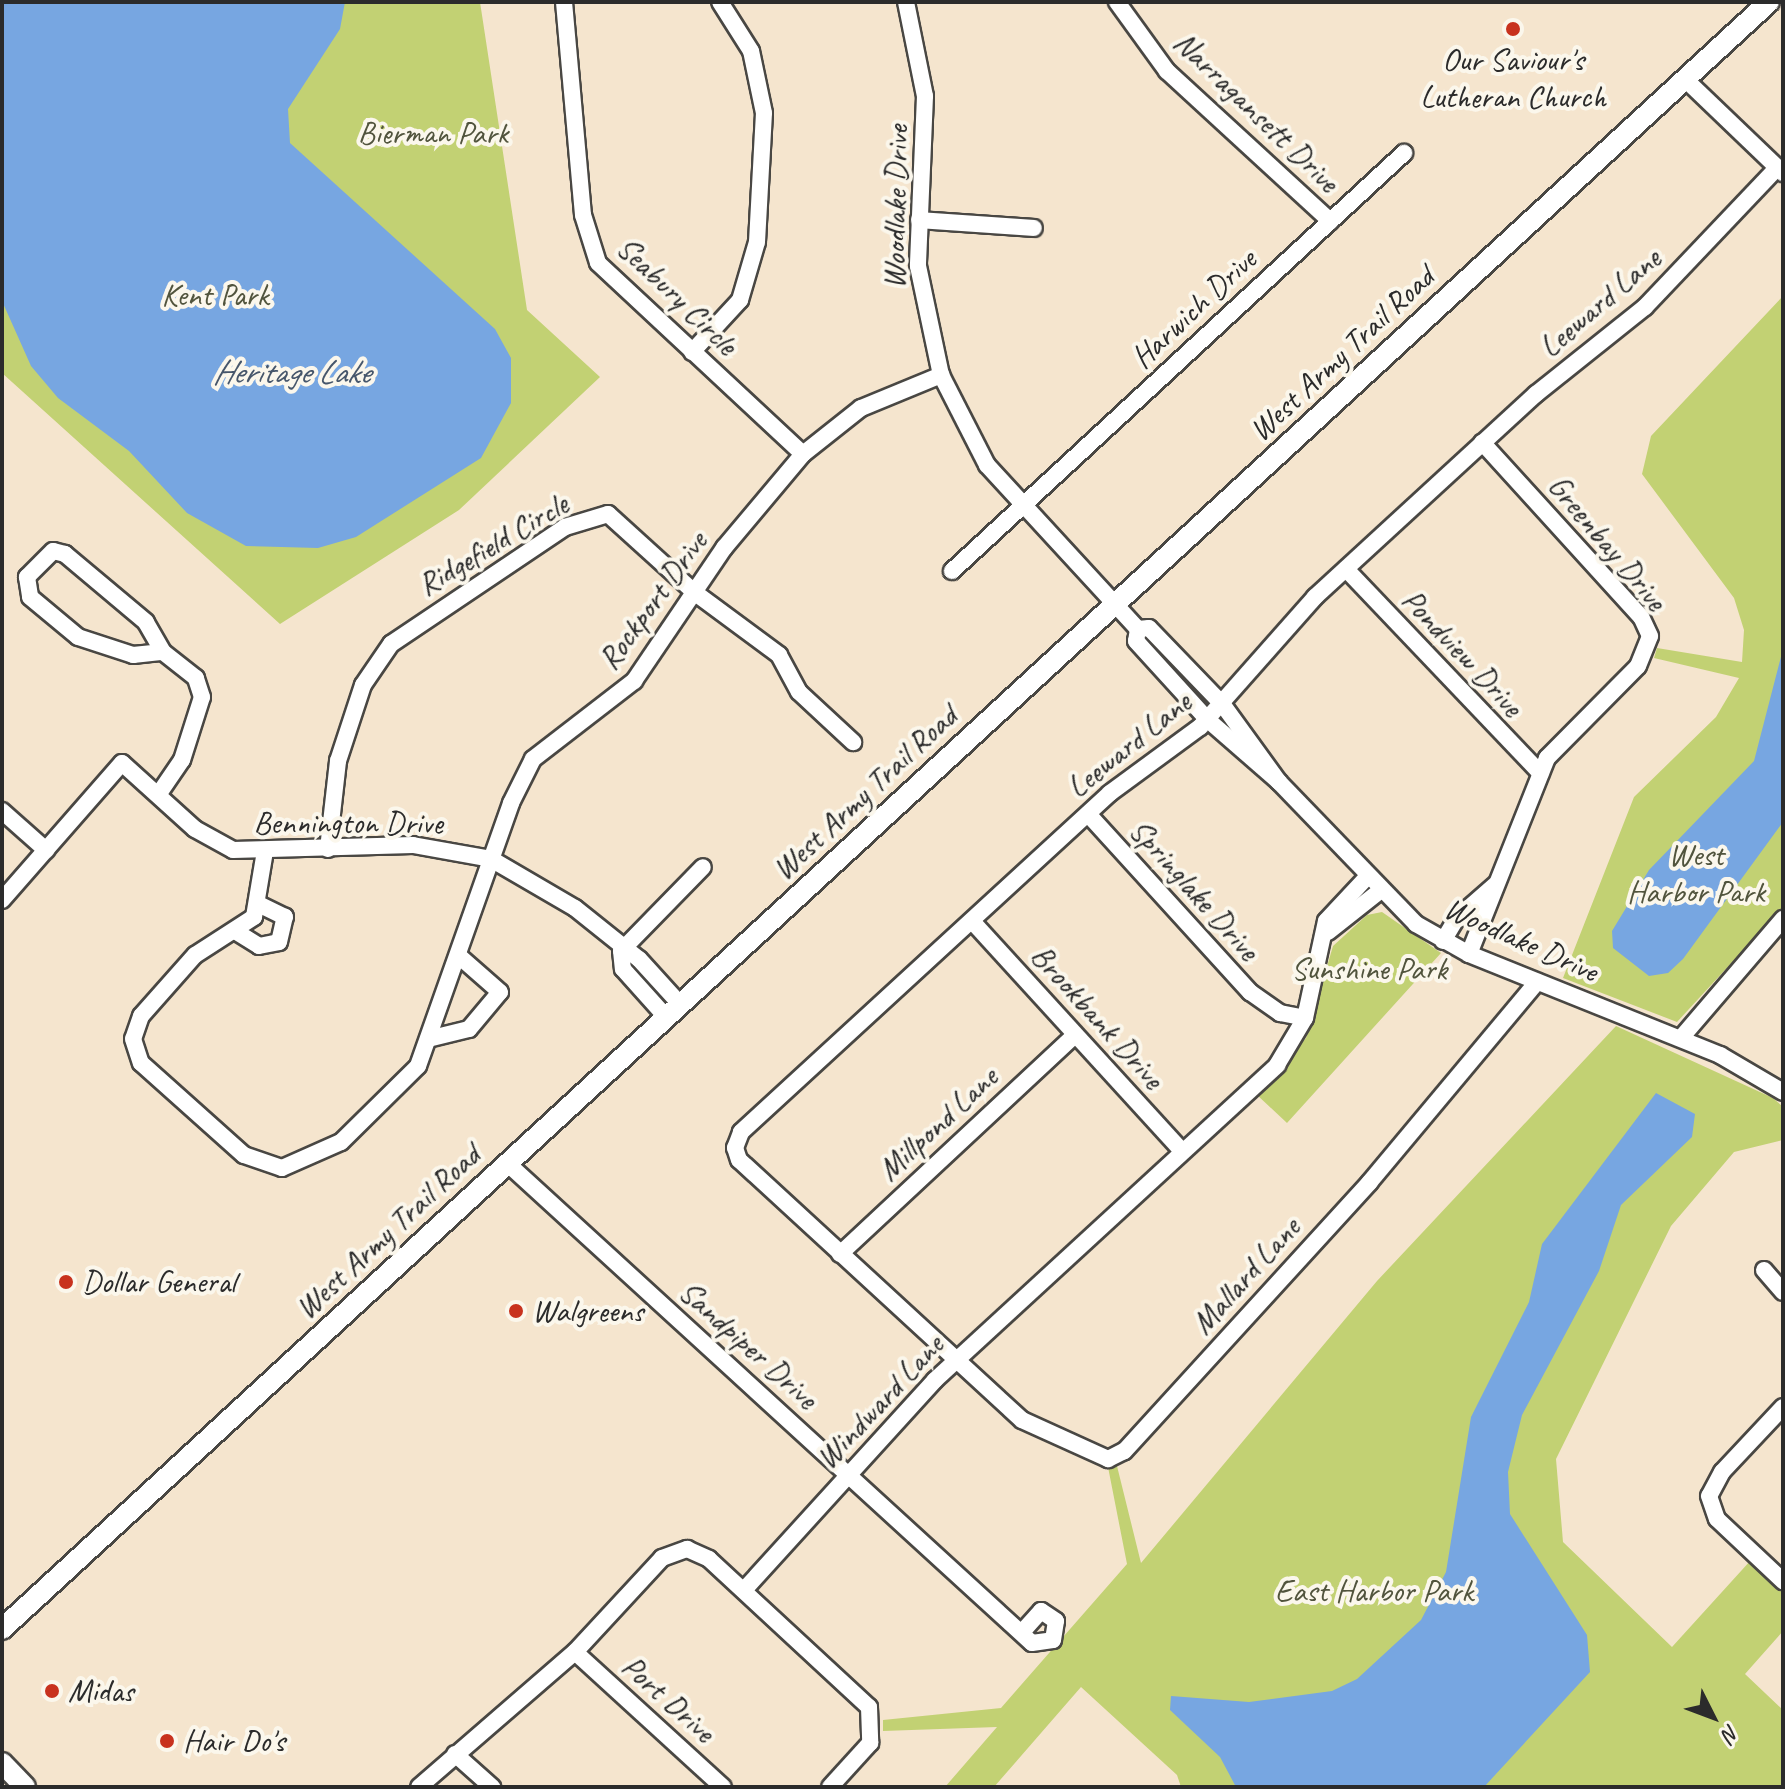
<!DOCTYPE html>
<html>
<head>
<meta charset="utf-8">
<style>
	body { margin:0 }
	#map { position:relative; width:1785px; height:1789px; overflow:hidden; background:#f5e5ce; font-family:Caveat,sans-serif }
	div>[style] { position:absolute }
	.green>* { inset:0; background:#c2d173 }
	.water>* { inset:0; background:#77a6e1 }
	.roads { filter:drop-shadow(2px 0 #494743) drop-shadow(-2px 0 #494743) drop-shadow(0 2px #494743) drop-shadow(0 -2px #494743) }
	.minor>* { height:16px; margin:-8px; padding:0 8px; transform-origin:8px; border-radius:8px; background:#fff }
	.major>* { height:20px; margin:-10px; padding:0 10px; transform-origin:10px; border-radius:10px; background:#fff }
	.dots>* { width:22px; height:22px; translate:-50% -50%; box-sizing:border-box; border:4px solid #fbf7ec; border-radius:50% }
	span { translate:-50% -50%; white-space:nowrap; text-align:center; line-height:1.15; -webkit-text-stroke:8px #fbf7ec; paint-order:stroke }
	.poi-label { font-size:32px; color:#2b2b2b }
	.left { translate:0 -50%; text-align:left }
	.street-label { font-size:32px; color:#2b2b2b }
	.park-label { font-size:32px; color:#51543d }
	.water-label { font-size:34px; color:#46566b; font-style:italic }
	.frame { position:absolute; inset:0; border:4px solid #2b2b2b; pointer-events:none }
	.north { position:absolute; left:1673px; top:1677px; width:80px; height:80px; -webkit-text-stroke:6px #fbf7ec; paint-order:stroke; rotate:132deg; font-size:22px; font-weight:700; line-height:32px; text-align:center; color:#2b2b2b }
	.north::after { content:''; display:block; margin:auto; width:28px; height:36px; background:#2b2b2b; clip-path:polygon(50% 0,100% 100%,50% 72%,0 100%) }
</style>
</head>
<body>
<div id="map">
	<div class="green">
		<i style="clip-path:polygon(2px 2px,480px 2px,527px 310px,600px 377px,459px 510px,280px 624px,2px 373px)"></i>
		<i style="clip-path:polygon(1783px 296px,1783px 907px,1677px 1022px,1563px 978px,1634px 797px,1716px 717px,1739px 678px,1654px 658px,1657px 648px,1742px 662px,1744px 630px,1734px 598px,1642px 474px,1651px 436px)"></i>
		<i style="clip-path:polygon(1382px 912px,1441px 953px,1287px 1123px,1256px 1094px,1306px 1038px,1333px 946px,1367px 915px)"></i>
		<i style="clip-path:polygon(1616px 1026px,1773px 1098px,1783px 1107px,1783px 1140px,1734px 1152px,1671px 1226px,1556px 1459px,1563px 1542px,1672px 1647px,1751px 1560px,1783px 1590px,1783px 1631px,1745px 1674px,1783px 1710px,1783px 1787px,1181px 1787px,1177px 1775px,1081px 1687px,994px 1787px,945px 1787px,997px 1727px,883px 1731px,883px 1720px,1001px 1708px,1127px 1564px,1108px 1467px,1117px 1466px,1141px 1563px,1377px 1281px)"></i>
	</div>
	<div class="water">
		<i style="clip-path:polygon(2px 2px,345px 2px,340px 29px,288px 109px,290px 143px,495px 329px,511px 358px,511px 403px,481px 458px,356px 537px,318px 548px,246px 546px,187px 513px,129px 451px,58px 398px,31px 366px,2px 301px)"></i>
		<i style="clip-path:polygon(1783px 649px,1783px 822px,1683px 959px,1668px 973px,1649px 976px,1613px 948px,1612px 931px,1649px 870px,1754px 761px)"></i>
		<i style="clip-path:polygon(1656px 1093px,1695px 1114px,1692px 1137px,1621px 1205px,1599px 1271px,1522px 1415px,1508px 1472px,1510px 1514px,1587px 1635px,1590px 1672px,1484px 1787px,1236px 1787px,1220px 1757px,1170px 1710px,1171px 1696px,1249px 1702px,1332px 1691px,1357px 1679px,1421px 1620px,1446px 1572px,1471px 1417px,1529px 1302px,1542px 1244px)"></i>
	</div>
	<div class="roads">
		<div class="minor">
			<i style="left:564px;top:2px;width:214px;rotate:84.9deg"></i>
			<i style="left:583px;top:215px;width:50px;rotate:72.6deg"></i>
			<i style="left:598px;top:263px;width:280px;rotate:43deg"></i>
			<i style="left:906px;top:2px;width:96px;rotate:78.6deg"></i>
			<i style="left:925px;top:96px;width:170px;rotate:92.4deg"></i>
			<i style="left:918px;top:266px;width:111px;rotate:78.1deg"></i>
			<i style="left:941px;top:375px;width:101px;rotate:62.9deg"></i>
			<i style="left:987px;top:465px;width:223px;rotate:47.4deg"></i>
			<i style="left:1117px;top:2px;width:85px;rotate:54.1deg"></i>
			<i style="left:1167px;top:71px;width:222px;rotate:42.6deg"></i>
			<i style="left:1685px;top:79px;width:136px;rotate:43.8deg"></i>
			<i style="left:919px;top:220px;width:115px;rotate:4deg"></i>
			<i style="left:692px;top:352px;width:71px;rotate:-47.3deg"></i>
			<i style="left:740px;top:300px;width:60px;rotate:-73.7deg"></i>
			<i style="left:757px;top:242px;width:129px;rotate:-86.9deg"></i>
			<i style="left:764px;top:113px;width:63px;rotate:-101.8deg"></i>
			<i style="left:751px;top:51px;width:58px;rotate:-122.3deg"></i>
			<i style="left:1346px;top:569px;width:282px;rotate:46.4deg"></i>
			<i style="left:952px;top:571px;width:616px;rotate:-42.76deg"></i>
			<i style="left:1138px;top:629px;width:11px;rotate:-5deg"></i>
			<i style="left:1149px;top:628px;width:107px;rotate:46.1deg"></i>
			<i style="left:1223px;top:705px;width:95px;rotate:54deg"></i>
			<i style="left:1279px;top:782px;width:197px;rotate:46deg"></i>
			<i style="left:1416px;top:924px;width:61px;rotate:29.5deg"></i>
			<i style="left:1469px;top:954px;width:271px;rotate:21.9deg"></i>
			<i style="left:1720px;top:1055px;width:73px;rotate:30.4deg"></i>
			<i style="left:1138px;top:629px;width:12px;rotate:99deg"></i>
			<i style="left:1136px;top:641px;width:107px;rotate:47.7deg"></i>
			<i style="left:1208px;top:720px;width:94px;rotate:41.1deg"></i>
			<i style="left:158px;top:795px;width:42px;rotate:-55.6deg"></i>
			<i style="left:182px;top:760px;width:66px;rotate:-72.4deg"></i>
			<i style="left:202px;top:697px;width:20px;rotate:-108deg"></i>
			<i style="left:196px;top:678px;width:42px;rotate:-141.8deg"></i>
			<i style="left:163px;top:652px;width:34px;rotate:-120deg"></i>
			<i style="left:146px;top:622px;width:106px;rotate:-140deg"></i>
			<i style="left:65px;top:554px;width:12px;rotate:-166deg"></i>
			<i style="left:53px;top:551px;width:37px;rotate:135deg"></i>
			<i style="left:27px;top:577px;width:20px;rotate:81deg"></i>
			<i style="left:30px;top:597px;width:62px;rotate:39.8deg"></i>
			<i style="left:78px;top:637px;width:58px;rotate:18.1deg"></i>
			<i style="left:133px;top:655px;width:30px;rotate:-6deg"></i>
			<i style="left:2px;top:811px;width:59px;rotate:41.6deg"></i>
			<i style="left:1088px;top:814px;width:241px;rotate:47.7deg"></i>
			<i style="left:1250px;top:992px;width:37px;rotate:35deg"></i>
			<i style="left:1280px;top:1013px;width:25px;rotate:11deg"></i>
			<i style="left:328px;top:849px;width:89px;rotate:-83.5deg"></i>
			<i style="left:338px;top:761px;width:80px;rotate:-71.8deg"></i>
			<i style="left:363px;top:685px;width:50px;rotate:-55.7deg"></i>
			<i style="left:391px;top:644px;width:210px;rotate:-33.9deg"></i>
			<i style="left:565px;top:527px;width:45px;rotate:-16.8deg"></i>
			<i style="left:608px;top:514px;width:116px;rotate:42.2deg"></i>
			<i style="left:694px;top:592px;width:106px;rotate:36.5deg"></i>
			<i style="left:779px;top:655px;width:42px;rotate:61.6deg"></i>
			<i style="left:799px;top:692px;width:74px;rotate:42.8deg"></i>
			<i style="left:265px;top:851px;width:67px;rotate:99.5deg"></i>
			<i style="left:254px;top:917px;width:70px;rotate:147.2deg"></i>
			<i style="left:195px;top:955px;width:81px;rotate:131.5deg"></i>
			<i style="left:141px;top:1016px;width:24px;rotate:109deg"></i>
			<i style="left:133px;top:1039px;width:25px;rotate:72deg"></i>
			<i style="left:141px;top:1063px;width:138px;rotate:41.8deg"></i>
			<i style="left:244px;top:1155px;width:40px;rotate:18.9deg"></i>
			<i style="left:282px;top:1168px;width:64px;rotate:-23.8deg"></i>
			<i style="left:341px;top:1142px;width:108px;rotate:-44.6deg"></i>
			<i style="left:418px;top:1066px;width:279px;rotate:-70.5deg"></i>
			<i style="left:511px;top:803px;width:49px;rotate:-63.4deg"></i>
			<i style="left:533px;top:759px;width:128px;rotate:-37.7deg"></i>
			<i style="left:634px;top:681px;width:161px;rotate:-55.9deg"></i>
			<i style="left:724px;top:548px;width:123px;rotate:-50deg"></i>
			<i style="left:803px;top:454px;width:74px;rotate:-38.4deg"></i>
			<i style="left:861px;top:408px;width:87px;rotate:-22.4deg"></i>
			<i style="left:2px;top:900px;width:182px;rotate:-48.8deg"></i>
			<i style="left:122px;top:763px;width:98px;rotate:42.1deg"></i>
			<i style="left:195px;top:829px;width:43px;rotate:28.9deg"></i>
			<i style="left:233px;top:850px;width:180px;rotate:-1.6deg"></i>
			<i style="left:413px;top:845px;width:79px;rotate:10.2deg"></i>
			<i style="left:491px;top:859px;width:97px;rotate:30.3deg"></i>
			<i style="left:575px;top:908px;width:82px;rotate:38.6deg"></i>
			<i style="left:639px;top:959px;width:61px;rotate:47.7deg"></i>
			<i style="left:972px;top:921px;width:310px;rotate:47.6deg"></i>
			<i style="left:235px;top:931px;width:28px;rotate:32deg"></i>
			<i style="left:259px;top:946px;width:20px;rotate:-11deg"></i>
			<i style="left:279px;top:942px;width:26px;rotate:-77deg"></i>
			<i style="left:285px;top:917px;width:28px;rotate:-154deg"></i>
			<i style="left:1328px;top:932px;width:66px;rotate:-38.3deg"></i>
			<i style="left:1443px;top:941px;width:26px;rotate:-59deg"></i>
			<i style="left:1456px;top:919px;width:52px;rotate:-41.1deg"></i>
			<i style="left:621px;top:951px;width:117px;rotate:-45.7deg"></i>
			<i style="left:621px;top:951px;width:18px;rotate:84deg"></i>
			<i style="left:623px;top:969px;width:64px;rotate:48.1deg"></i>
			<i style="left:1469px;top:954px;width:211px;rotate:-68.3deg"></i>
			<i style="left:1547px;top:758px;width:129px;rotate:-45.3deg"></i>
			<i style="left:1638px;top:666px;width:32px;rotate:-68deg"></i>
			<i style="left:1650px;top:636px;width:21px;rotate:-115deg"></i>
			<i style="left:1641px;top:617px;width:236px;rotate:-132.3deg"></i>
			<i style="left:1537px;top:982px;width:261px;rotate:129.9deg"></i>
			<i style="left:1370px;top:1182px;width:365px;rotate:132.4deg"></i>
			<i style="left:1124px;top:1451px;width:18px;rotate:153deg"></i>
			<i style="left:1108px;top:1459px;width:94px;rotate:-155.6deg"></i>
			<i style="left:1022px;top:1420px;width:384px;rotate:-137.4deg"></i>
			<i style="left:739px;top:1160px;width:13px;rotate:-108deg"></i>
			<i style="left:735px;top:1148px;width:17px;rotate:-69deg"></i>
			<i style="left:741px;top:1132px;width:501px;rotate:-42.57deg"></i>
			<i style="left:1110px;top:793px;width:112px;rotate:-36.3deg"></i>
			<i style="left:1200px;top:727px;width:174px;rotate:-48.5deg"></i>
			<i style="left:1315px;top:597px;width:300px;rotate:-42.6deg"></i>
			<i style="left:1536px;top:394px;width:139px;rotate:-38.6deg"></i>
			<i style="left:1645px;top:307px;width:192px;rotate:-46.5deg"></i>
			<i style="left:1681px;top:1038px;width:157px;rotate:-49.4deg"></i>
			<i style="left:428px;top:1039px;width:42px;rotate:-13.7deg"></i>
			<i style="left:469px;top:1029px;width:48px;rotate:-50deg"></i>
			<i style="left:500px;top:992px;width:55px;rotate:-138.7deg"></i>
			<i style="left:507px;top:1163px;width:711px;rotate:42.44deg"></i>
			<i style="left:1032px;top:1643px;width:21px;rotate:-8deg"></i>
			<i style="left:1053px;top:1640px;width:19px;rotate:-81deg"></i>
			<i style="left:1056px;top:1621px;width:18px;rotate:-146deg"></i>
			<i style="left:1041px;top:1611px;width:27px;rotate:132deg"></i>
			<i style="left:840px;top:1254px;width:321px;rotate:-43deg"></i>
			<i style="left:1764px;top:1270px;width:29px;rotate:49deg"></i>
			<i style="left:1783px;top:1407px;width:89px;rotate:133.2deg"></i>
			<i style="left:1722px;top:1472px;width:27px;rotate:118deg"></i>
			<i style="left:1709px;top:1496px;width:24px;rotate:71deg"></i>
			<i style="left:1717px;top:1519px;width:91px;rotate:43.2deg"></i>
			<i style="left:744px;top:1590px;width:284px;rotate:-47.7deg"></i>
			<i style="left:935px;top:1380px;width:465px;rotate:-42.6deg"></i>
			<i style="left:1277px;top:1065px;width:55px;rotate:-59.2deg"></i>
			<i style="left:1305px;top:1018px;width:99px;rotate:-77.8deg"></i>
			<i style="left:1326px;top:921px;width:60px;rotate:-47deg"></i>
			<i style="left:575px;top:1652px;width:200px;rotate:42.4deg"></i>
			<i style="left:455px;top:1754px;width:50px;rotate:41.7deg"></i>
			<i style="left:419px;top:1787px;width:206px;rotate:-40.9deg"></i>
			<i style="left:575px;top:1652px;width:128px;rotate:-47.2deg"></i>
			<i style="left:662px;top:1558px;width:27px;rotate:-20deg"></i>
			<i style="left:687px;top:1549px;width:24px;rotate:24deg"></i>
			<i style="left:709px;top:1559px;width:218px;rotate:42.8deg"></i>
			<i style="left:869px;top:1707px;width:36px;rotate:88deg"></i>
			<i style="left:870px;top:1743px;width:59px;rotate:132.3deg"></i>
		</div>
		<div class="major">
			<i style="left:2px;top:1629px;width:2402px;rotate:-42.64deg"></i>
			<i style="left:2px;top:1763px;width:33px;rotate:46deg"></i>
		</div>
	</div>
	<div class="dots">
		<i style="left:1513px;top:29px;background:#c8321e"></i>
		<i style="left:66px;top:1282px;background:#c8321e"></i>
		<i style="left:516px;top:1311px;background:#c8321e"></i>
		<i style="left:52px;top:1691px;background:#c8321e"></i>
		<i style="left:167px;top:1741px;background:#c8321e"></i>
	</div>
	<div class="poi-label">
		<span style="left:1513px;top:79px">Our Saviour's<br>Lutheran Church</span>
		<span class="left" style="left:82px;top:1282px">Dollar General</span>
		<span class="left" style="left:532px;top:1311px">Walgreens</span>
		<span class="left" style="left:68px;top:1691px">Midas</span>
		<span class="left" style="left:183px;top:1741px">Hair Do's</span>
	</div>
	<div class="street-label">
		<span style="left:1256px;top:112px;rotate:44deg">Narragansett Drive</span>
		<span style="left:896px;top:207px;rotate:-89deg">Woodlake Drive</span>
		<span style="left:677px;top:296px;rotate:44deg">Seabury Circle</span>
		<span style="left:1600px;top:303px;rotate:-41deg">Leeward Lane</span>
		<span style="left:1194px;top:309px;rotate:-43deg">Harwich Drive</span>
		<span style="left:1342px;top:354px;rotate:-43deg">West Army Trail Road</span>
		<span style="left:1607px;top:543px;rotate:50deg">Greenbay Drive</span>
		<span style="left:493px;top:545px;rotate:-31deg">Ridgefield Circle</span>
		<span style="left:653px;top:601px;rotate:-54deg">Rockport Drive</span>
		<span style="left:1462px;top:653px;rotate:47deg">Pondview Drive</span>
		<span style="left:1129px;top:745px;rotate:-39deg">Leeward Lane</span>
		<span style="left:865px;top:793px;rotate:-43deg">West Army Trail Road</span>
		<span style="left:348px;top:823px">Bennington Drive</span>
		<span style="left:1194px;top:890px;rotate:48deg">Springlake Drive</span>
		<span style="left:1521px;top:940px;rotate:24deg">Woodlake Drive</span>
		<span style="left:1097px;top:1017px;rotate:48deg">Brookbank Drive</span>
		<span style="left:938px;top:1124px;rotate:-43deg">Millpond Lane</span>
		<span style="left:388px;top:1232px;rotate:-43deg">West Army Trail Road</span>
		<span style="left:1246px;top:1276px;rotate:-48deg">Mallard Lane</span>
		<span style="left:748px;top:1345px;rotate:42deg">Sandpiper Drive</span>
		<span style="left:880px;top:1402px;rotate:-47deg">Windward Lane</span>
		<span style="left:668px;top:1699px;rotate:42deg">Port Drive</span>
	</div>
	<div class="park-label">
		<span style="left:433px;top:133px">Bierman Park</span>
		<span style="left:215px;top:295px">Kent Park</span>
		<span style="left:1696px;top:874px">West<br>Harbor Park</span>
		<span style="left:1369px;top:969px">Sunshine Park</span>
		<span style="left:1374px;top:1591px">East Harbor Park</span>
	</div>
	<div class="water-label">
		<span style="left:291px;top:372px">Heritage Lake</span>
	</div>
	<div class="frame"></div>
	<div class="north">N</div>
</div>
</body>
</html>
